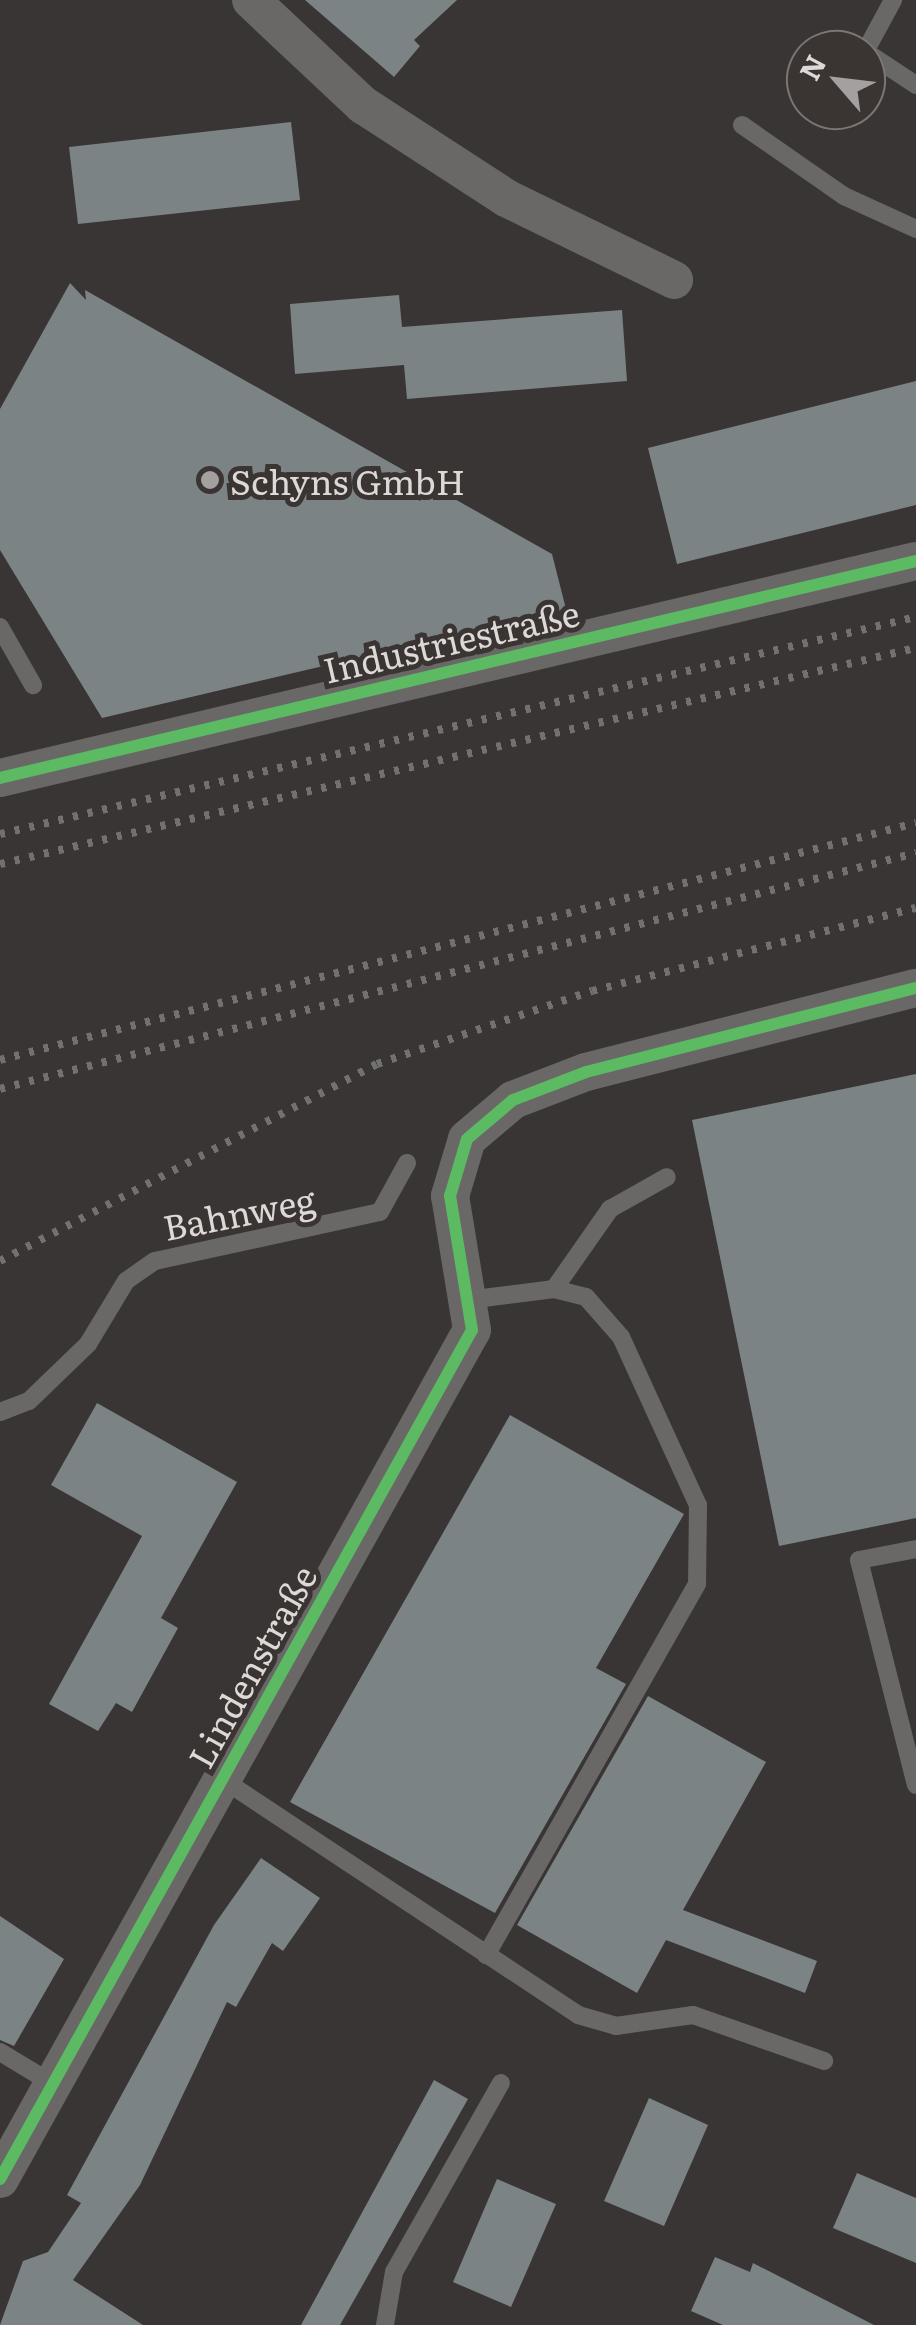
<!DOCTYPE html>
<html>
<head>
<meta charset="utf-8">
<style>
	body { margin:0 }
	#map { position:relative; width:916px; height:2325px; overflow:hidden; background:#383534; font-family:Literata,serif }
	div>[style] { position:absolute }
	.building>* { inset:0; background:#7c8385 }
	.lane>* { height:18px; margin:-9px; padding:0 9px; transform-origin:9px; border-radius:9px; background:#696867 }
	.street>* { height:38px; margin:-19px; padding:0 19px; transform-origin:19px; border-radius:19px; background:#696867 }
	.rail>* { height:8px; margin-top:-4px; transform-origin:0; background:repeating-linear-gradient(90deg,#727070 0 5px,transparent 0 15px) }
	.cycleway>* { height:12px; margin:-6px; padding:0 6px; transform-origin:6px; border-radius:6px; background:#5cba63 }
	.dots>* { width:28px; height:28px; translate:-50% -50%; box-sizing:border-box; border:5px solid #3a3432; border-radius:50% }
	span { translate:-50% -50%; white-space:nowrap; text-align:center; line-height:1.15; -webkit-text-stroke:10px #3a3432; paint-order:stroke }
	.poi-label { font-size:35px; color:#ddd9d8 }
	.left { translate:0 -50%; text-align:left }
	.street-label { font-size:35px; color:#ddd9d8 }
	.north { position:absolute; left:786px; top:30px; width:100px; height:100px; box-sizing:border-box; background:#3a3432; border:2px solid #7b7674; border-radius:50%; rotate:298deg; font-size:28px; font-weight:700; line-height:40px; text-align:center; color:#ddd9d8 }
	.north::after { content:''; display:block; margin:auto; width:35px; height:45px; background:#a3a09f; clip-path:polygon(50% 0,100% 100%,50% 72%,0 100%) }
</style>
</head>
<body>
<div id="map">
	<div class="building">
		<i style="clip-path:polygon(305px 0,457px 0,414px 40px,420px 46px,394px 77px)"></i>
		<i style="clip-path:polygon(291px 122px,300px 200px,78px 224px,69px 147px)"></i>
		<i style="clip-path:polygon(70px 283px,86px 300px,85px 290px,552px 554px,566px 609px,102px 718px,0 550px,0 409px)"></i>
		<i style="clip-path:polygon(399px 295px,402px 327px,622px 310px,627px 381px,407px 399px,404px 365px,295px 374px,290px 304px)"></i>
		<i style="clip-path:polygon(916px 381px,916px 505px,677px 564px,648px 448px)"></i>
		<i style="clip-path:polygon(916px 1074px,916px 1518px,779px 1546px,692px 1120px)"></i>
		<i style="clip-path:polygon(97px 1403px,237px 1482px,161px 1618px,178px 1628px,132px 1712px,116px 1703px,98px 1731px,49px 1704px,142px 1536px,51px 1485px)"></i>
		<i style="clip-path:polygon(510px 1415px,684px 1514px,596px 1668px,626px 1684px,495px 1913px,290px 1802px)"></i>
		<i style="clip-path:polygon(648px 1696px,766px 1762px,683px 1910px,817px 1961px,805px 1993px,666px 1940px,637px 1993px,517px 1925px)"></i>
		<i style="clip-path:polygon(261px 1858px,320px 1898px,283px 1951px,272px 1943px,236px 2007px,227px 2002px,140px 2185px,73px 2280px,143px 2325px,0 2325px,23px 2261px,48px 2252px,81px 2203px,67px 2195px,214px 1925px)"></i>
		<i style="clip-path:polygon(0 1916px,64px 1959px,14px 2046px,0 2040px)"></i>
		<i style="clip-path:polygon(434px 2080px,468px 2099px,340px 2325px,301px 2325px)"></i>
		<i style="clip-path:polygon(649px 2098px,708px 2125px,664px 2226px,604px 2201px)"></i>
		<i style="clip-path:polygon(857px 2173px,916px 2198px,916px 2263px,833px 2228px)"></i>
		<i style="clip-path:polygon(497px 2179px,556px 2204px,511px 2307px,453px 2282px)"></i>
		<i style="clip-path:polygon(715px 2257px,750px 2272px,753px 2263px,874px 2325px,723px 2325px,691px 2311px)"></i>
	</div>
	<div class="lane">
		<i style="left:866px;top:50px;width:57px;rotate:-61.6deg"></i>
		<i style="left:866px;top:52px;width:60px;rotate:33.4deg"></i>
		<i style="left:742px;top:125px;width:124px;rotate:34.8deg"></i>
		<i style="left:844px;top:196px;width:79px;rotate:24.6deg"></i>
		<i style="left:0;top:627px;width:67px;rotate:60.4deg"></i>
		<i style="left:554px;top:1289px;width:98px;rotate:-55deg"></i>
		<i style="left:610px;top:1209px;width:65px;rotate:-29.3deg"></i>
		<i style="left:467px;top:1300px;width:88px;rotate:-7.2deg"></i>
		<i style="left:554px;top:1289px;width:33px;rotate:14deg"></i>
		<i style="left:586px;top:1297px;width:53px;rotate:48.8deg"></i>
		<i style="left:621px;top:1337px;width:185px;rotate:65.4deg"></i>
		<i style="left:698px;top:1505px;width:79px;rotate:90.7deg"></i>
		<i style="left:697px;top:1584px;width:427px;rotate:119.6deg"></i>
		<i style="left:0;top:1412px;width:31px;rotate:-21deg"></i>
		<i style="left:29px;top:1401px;width:82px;rotate:-44deg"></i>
		<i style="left:88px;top:1344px;width:74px;rotate:-58.9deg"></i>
		<i style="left:126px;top:1281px;width:35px;rotate:-35deg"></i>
		<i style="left:155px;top:1261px;width:230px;rotate:-12.3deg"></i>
		<i style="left:380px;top:1212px;width:56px;rotate:-61.1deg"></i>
		<i style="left:916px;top:1549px;width:58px;rotate:169.1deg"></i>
		<i style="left:859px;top:1560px;width:232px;rotate:75.8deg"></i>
		<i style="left:222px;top:1779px;width:427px;rotate:33.5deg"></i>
		<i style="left:578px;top:2015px;width:40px;rotate:16deg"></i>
		<i style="left:616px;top:2026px;width:78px;rotate:-8.1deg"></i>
		<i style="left:693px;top:2015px;width:139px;rotate:19.3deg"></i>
		<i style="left:0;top:2052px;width:62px;rotate:31.1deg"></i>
		<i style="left:385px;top:2325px;width:54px;rotate:-80.4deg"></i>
		<i style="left:394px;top:2272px;width:217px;rotate:-60.5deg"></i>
	</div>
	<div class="street">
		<i style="left:251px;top:0;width:154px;rotate:43.2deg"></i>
		<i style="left:363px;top:105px;width:171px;rotate:33deg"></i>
		<i style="left:506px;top:198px;width:187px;rotate:26deg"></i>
		<i style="left:0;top:778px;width:941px;rotate:-13.33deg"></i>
		<i style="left:0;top:2179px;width:971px;rotate:-60.93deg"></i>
		<i style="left:472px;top:1330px;width:136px;rotate:-99.3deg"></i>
		<i style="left:450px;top:1196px;width:59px;rotate:-73.4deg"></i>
		<i style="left:467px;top:1139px;width:60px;rotate:-40.3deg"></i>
		<i style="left:513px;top:1100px;width:78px;rotate:-21deg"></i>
		<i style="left:586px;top:1072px;width:341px;rotate:-14.3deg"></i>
	</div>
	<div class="rail">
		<i style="left:0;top:834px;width:941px;rotate:-13.33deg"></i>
		<i style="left:0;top:864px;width:941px;rotate:-13.27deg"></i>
		<i style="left:0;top:1060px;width:946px;rotate:-14.51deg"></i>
		<i style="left:0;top:1089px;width:946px;rotate:-14.45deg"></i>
		<i style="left:0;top:1261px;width:425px;rotate:-27.6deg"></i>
		<i style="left:377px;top:1064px;width:227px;rotate:-18.8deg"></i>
		<i style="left:592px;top:991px;width:334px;rotate:-14.4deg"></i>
	</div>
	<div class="cycleway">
		<i style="left:0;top:778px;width:941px;rotate:-13.33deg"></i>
		<i style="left:0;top:2179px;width:971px;rotate:-60.93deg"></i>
		<i style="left:472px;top:1330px;width:136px;rotate:-99.3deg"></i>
		<i style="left:450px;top:1196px;width:59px;rotate:-73.4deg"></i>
		<i style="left:467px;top:1139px;width:60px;rotate:-40.3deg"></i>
		<i style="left:513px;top:1100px;width:78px;rotate:-21deg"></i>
		<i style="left:586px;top:1072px;width:341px;rotate:-14.3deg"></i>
	</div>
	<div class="dots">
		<i style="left:210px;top:480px;background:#a3a09f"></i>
	</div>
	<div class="poi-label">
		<span class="left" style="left:230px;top:480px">Schyns GmbH</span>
	</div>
	<div class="street-label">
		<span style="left:451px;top:640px;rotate:-13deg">Industriestraße</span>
		<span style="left:239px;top:1212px;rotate:-11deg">Bahnweg</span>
		<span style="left:251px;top:1666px;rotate:-61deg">Lindenstraße</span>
	</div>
	<div class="north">N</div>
</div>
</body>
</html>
